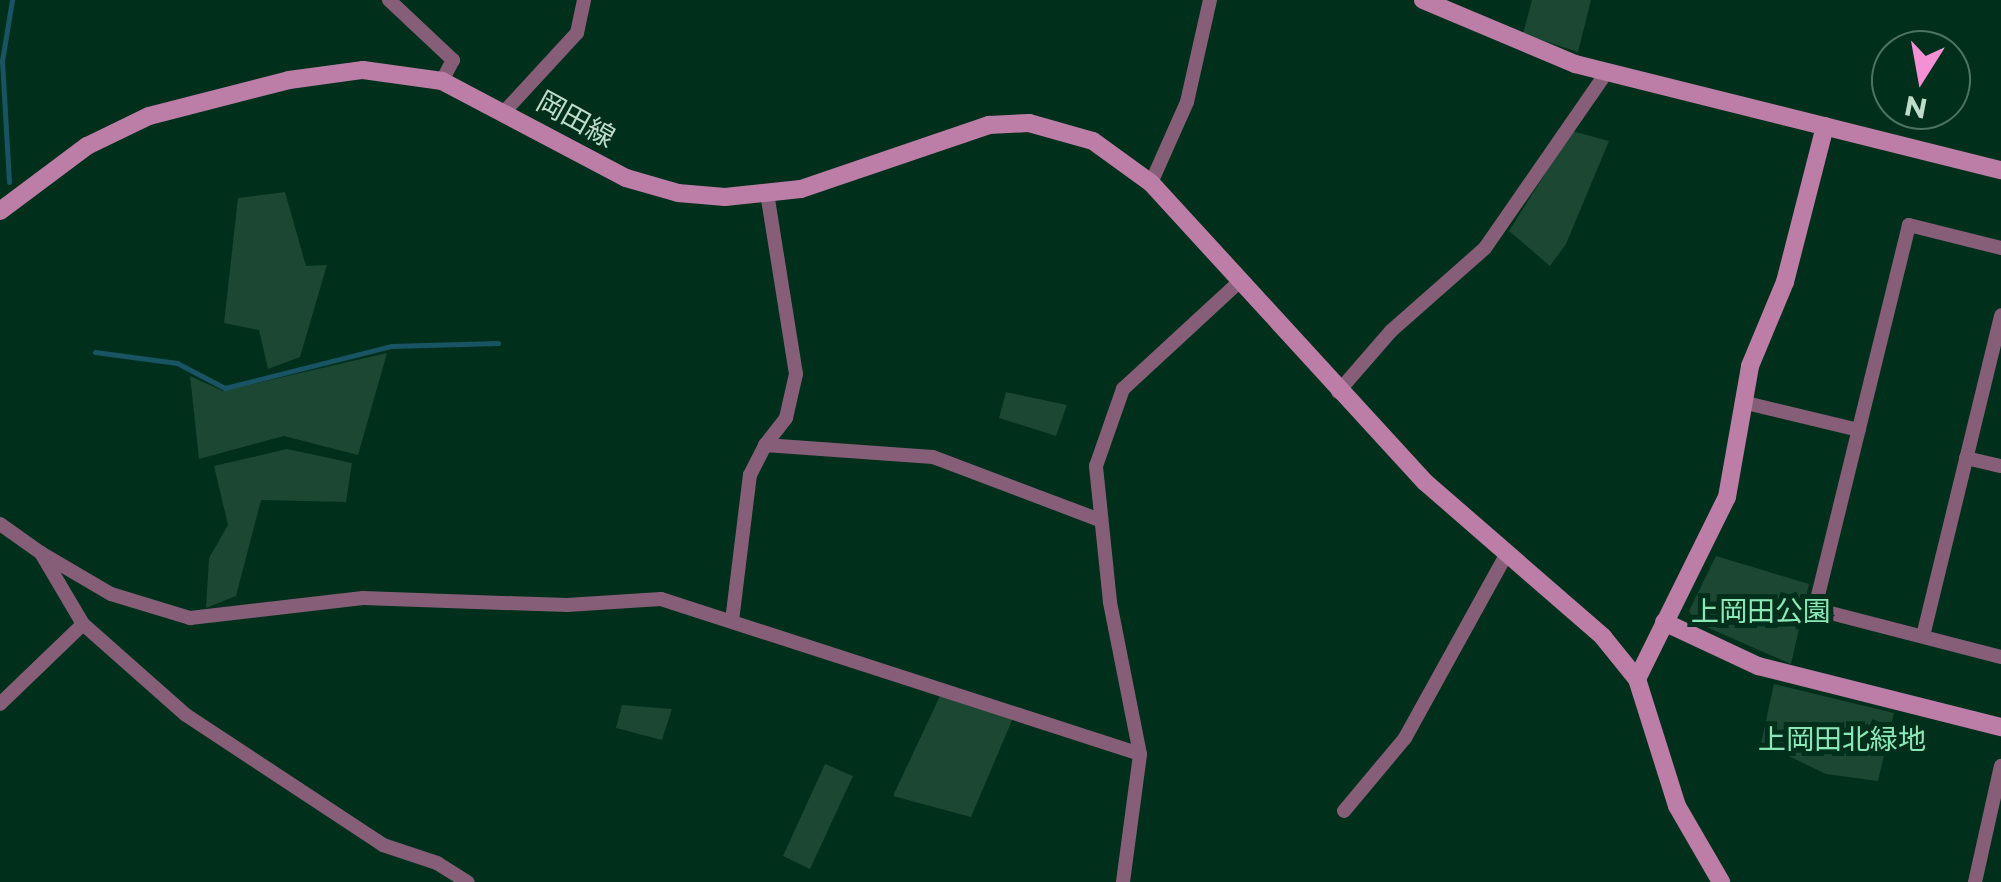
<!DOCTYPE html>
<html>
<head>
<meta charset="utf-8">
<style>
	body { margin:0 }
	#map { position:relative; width:2001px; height:882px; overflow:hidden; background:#002f1b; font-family:Montserrat,"Noto Sans JP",sans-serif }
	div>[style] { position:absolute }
	.green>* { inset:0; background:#1c4732 }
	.stream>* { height:5px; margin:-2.5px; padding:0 2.5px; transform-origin:2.5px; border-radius:2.5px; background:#195464 }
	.street>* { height:14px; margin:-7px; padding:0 7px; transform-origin:7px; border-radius:7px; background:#865e78 }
	.secondary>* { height:18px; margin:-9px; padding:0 9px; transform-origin:9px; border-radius:9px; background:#bc7da7 }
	span { translate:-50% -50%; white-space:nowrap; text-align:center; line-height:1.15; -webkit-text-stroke:10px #002f1b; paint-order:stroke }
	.street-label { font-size:28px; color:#bfdccb }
	.park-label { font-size:28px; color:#8ce7b7 }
	.north { position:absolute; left:1871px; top:30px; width:100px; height:100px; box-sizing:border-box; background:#002f1b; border:2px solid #4c7461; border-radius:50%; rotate:191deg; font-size:28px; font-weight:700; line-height:40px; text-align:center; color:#bfdccb }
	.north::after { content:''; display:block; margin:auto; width:35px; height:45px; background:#f491d4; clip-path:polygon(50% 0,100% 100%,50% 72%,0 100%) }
</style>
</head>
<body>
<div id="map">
	<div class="green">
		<i style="clip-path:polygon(1532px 0,1591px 0,1578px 52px,1523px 34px)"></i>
		<i style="clip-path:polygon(1572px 131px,1609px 141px,1566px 244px,1550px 266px,1509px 231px)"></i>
		<i style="clip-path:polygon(285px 192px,306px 266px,327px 265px,300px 357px,268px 369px,259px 330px,224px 323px,238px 198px)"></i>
		<i style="clip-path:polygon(387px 353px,358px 455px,284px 436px,199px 459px,190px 376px,223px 391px)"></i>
		<i style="clip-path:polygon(1006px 392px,1067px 405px,1056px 436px,999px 418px)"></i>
		<i style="clip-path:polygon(287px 449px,352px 463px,346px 502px,261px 500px,236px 596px,206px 608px,209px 558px,228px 525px,214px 466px)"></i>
		<i style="clip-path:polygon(1716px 556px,1809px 584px,1791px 664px,1695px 622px,1689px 611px)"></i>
		<i style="clip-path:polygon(1774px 684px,1894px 713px,1878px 781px,1826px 774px,1761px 743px)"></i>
		<i style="clip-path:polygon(940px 696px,1013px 718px,971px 817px,893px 796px)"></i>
		<i style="clip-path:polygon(622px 705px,672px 709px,662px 740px,616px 728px)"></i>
		<i style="clip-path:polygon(825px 764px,853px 776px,810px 869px,783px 856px)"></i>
	</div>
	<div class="stream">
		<i style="left:9px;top:182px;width:121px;rotate:-93.3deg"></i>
		<i style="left:2px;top:61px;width:62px;rotate:-80.7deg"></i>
		<i style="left:95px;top:352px;width:83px;rotate:7.6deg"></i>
		<i style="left:177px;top:363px;width:54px;rotate:27.5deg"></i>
		<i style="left:225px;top:388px;width:171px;rotate:-14.2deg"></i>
		<i style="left:391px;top:346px;width:107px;rotate:-1.6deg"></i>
	</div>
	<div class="street">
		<i style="left:389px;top:0;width:88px;rotate:43.2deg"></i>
		<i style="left:453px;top:60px;width:24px;rotate:118deg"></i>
		<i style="left:505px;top:111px;width:106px;rotate:-47.3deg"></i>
		<i style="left:577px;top:33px;width:34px;rotate:-78deg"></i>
		<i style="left:1151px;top:183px;width:89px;rotate:-66deg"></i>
		<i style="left:1187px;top:102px;width:105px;rotate:-77.3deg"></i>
		<i style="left:2001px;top:248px;width:95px;rotate:-166deg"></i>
		<i style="left:1909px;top:225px;width:395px;rotate:103.8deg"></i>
		<i style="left:1815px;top:609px;width:192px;rotate:14.5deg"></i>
		<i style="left:1338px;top:392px;width:81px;rotate:-49deg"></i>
		<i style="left:1391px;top:331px;width:125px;rotate:-41.4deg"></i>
		<i style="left:1485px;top:248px;width:214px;rotate:-55.3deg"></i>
		<i style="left:1742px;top:402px;width:120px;rotate:13.5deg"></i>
		<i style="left:765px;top:445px;width:34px;rotate:-52deg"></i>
		<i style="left:786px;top:418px;width:45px;rotate:-77.2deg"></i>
		<i style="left:796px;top:374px;width:183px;rotate:-99.1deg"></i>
		<i style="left:1966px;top:458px;width:36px;rotate:13deg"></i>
		<i style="left:0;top:524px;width:50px;rotate:35.3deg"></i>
		<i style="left:41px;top:553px;width:82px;rotate:59.4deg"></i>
		<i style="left:83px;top:624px;width:137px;rotate:41.5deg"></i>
		<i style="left:186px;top:715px;width:236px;rotate:33.4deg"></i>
		<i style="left:383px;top:845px;width:57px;rotate:18.4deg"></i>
		<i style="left:437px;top:863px;width:36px;rotate:32deg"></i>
		<i style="left:41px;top:553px;width:81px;rotate:30.4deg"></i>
		<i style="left:111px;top:594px;width:83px;rotate:16.9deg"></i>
		<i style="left:190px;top:618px;width:174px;rotate:-6.6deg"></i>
		<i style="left:363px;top:598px;width:204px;rotate:2deg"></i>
		<i style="left:567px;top:605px;width:94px;rotate:-3.7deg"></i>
		<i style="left:661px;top:599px;width:503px;rotate:17.93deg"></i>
		<i style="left:732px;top:621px;width:147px;rotate:-83deg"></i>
		<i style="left:750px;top:475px;width:34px;rotate:-63deg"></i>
		<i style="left:765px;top:445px;width:168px;rotate:4.1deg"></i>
		<i style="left:933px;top:457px;width:175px;rotate:20.7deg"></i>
		<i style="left:1923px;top:636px;width:330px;rotate:-76.3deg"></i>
		<i style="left:0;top:704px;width:115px;rotate:-43.9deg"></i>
		<i style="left:1344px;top:811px;width:95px;rotate:-50.1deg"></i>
		<i style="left:1405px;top:738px;width:211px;rotate:-61.1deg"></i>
		<i style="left:1123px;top:882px;width:129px;rotate:-82.4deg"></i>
		<i style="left:1140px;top:754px;width:155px;rotate:-101.2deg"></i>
		<i style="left:1110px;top:602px;width:137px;rotate:-95.9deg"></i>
		<i style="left:1096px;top:466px;width:82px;rotate:-70.7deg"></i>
		<i style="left:1123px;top:389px;width:158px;rotate:-42.7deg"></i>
		<i style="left:1975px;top:882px;width:119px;rotate:-77.4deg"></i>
	</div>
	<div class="secondary">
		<i style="left:1423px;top:0;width:165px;rotate:22.8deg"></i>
		<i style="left:1575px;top:64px;width:439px;rotate:14deg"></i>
		<i style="left:0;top:211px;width:109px;rotate:-36.8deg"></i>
		<i style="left:87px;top:146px;width:69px;rotate:-25.8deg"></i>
		<i style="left:149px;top:116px;width:145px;rotate:-14.4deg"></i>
		<i style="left:289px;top:80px;width:75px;rotate:-7.7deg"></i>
		<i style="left:363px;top:70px;width:80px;rotate:7.9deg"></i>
		<i style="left:442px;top:81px;width:208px;rotate:27.8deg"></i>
		<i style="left:626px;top:178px;width:54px;rotate:16.1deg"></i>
		<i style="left:678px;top:193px;width:47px;rotate:4.9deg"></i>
		<i style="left:725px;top:197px;width:76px;rotate:-6deg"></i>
		<i style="left:801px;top:189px;width:199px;rotate:-18.8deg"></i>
		<i style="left:989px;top:125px;width:40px;rotate:-2.9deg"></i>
		<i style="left:1029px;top:123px;width:66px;rotate:15.7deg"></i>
		<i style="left:1093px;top:141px;width:72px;rotate:35.9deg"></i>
		<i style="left:1151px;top:183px;width:406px;rotate:47.5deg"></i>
		<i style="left:1425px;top:482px;width:236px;rotate:41deg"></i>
		<i style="left:1603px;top:637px;width:54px;rotate:51deg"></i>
		<i style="left:1637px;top:679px;width:133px;rotate:72.5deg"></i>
		<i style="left:1677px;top:806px;width:88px;rotate:59.9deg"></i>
		<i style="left:1664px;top:622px;width:104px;rotate:25.1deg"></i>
		<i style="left:1758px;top:666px;width:251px;rotate:14.1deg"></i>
		<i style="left:1637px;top:679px;width:203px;rotate:-63.7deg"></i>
		<i style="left:1727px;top:497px;width:133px;rotate:-80deg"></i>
		<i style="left:1750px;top:366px;width:91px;rotate:-67.4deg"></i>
		<i style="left:1785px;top:282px;width:161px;rotate:-75.6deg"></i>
	</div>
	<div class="street-label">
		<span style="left:576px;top:119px;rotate:29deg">岡田線</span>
	</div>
	<div class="park-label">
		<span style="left:1761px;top:611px">上岡田公園</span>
		<span style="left:1842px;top:739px">上岡田北緑地</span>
	</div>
	<div class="north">N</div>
</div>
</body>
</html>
